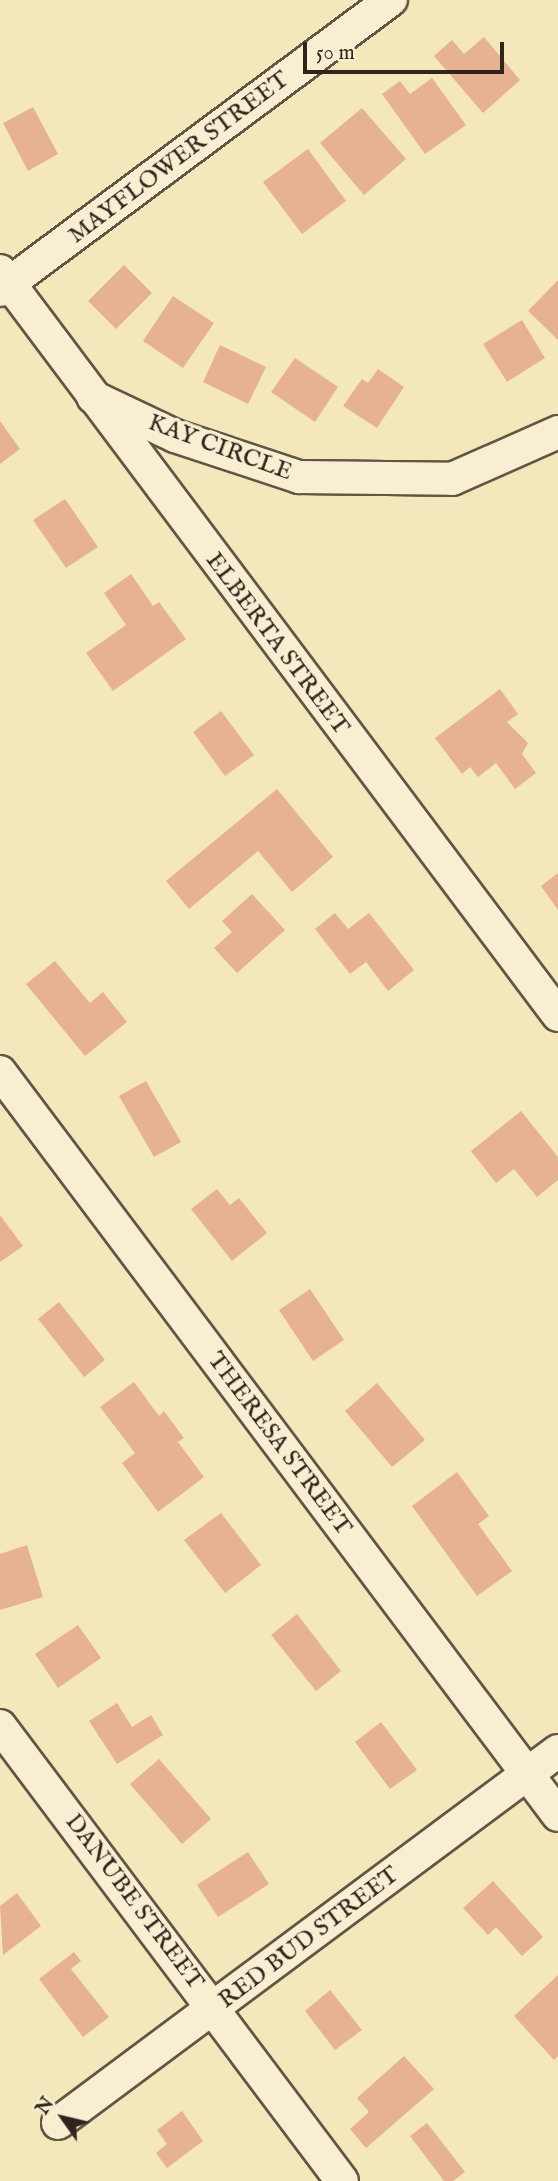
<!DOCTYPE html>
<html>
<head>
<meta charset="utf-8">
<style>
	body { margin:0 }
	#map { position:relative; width:558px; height:2181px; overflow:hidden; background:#f4e7bc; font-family:"IM FELL English",serif }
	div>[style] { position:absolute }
	.building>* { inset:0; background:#e6b293 }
	.roads { filter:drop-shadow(2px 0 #625544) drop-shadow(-2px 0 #625544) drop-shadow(0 2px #625544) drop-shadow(0 -2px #625544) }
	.minor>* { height:32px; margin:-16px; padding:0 16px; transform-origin:16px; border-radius:16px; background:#f8efd3 }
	span { translate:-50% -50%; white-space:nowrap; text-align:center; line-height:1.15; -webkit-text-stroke:7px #f8efd3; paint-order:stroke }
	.street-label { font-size:24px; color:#31241c }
	.north { position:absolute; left:28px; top:2083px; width:70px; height:70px; -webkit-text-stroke:5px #f8efd3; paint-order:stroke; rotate:304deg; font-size:19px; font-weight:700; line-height:28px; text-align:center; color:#31241c }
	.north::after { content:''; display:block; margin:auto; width:24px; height:32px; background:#31241c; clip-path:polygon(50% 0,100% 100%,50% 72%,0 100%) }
	.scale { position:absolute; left:303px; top:42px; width:201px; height:32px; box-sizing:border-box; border:4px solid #31241c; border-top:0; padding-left:9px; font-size:21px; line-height:24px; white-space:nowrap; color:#31241c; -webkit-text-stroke:5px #f8efd3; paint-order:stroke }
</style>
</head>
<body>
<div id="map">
	<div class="building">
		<i style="clip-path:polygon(484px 37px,520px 80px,483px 113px,434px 56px,452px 40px,464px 54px)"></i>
		<i style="clip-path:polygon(432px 78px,466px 125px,425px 154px,382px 94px,400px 81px,410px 94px)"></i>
		<i style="clip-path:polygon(33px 107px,58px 154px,28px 171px,3px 123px)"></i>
		<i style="clip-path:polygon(362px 108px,406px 159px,364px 195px,320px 143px)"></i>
		<i style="clip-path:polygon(308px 149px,346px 201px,302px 234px,263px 182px)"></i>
		<i style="clip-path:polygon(124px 265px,152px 293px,116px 329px,88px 301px)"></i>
		<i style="clip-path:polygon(558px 280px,558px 340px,528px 311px)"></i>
		<i style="clip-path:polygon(173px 296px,214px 323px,183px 368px,143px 341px)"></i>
		<i style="clip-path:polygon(522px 320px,545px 358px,507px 382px,483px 344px)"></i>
		<i style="clip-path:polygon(220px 345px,266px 367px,248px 404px,203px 382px)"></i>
		<i style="clip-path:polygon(295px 358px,338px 387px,315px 422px,271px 392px)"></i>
		<i style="clip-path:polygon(378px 369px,404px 387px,377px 428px,343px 406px,362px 379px,368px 383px)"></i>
		<i style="clip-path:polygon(0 421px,20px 449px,0 464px)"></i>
		<i style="clip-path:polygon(65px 499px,98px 547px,66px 568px,33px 520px)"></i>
		<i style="clip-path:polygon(131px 574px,153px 606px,159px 602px,186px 639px,113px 691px,86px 653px,126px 625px,104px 593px)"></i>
		<i style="clip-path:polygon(500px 689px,518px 714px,507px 722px,528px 743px,522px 754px,536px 773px,515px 789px,496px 763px,478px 777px,470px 767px,462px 774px,435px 738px)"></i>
		<i style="clip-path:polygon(221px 711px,254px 755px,225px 776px,193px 732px)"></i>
		<i style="clip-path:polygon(277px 789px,333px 857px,292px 892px,258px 851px,189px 909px,166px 881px)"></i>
		<i style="clip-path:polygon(558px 873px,558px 910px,541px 886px)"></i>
		<i style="clip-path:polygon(252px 894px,285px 930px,237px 973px,214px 948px,232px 932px,222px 921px)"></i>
		<i style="clip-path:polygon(335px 913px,348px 929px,369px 913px,414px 970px,388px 991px,366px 962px,350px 974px,315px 929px)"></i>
		<i style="clip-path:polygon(55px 961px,90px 1003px,103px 992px,127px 1022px,85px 1056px,26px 984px)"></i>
		<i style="clip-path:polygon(146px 1081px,181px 1142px,154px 1157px,119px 1096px)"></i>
		<i style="clip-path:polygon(521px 1111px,558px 1157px,558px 1180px,537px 1197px,514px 1169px,496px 1183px,471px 1151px)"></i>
		<i style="clip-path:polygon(217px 1189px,230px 1205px,239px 1198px,267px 1233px,232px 1261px,191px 1209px)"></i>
		<i style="clip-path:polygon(0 1215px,23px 1246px,0 1262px)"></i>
		<i style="clip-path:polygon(310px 1289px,344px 1340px,313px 1361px,279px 1310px)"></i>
		<i style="clip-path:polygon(59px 1302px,105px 1360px,84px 1377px,38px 1319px)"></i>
		<i style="clip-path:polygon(134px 1382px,159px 1416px,164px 1411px,184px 1438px,178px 1442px,204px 1477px,158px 1512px,122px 1463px,135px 1453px,100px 1407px)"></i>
		<i style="clip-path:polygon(377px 1383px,425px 1440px,392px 1467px,345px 1411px)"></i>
		<i style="clip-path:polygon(457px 1472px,489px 1516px,478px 1524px,512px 1571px,477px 1596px,412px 1506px)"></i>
		<i style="clip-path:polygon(221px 1513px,261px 1565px,225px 1593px,184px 1540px)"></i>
		<i style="clip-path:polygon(27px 1545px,43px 1597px,0 1610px,0 1554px)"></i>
		<i style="clip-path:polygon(297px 1614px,341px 1671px,316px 1691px,271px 1635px)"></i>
		<i style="clip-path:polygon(78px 1625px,101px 1658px,58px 1688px,35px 1654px)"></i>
		<i style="clip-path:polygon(117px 1703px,132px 1727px,151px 1715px,163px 1735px,117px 1764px,89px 1721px)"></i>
		<i style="clip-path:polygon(381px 1722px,417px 1770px,390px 1789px,355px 1742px)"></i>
		<i style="clip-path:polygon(159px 1759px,211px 1819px,182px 1844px,130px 1784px)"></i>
		<i style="clip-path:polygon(248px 1852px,269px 1884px,218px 1917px,197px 1885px)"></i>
		<i style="clip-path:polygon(493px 1881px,543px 1937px,522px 1956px,496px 1927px,488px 1935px,463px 1908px)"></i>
		<i style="clip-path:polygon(17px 1893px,41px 1926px,3px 1955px,0 1906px)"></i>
		<i style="clip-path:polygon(74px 1952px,81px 1961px,71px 1969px,109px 2017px,83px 2037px,39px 1979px)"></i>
		<i style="clip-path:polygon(558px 1975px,558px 2056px,554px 2060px,514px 2016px)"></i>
		<i style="clip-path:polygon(330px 1990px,362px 2030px,335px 2050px,305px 2011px)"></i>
		<i style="clip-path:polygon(404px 2056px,434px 2089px,366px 2148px,350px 2129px,369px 2112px,357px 2098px)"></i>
		<i style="clip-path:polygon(182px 2111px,203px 2141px,167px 2168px,156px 2153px,167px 2144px,157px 2130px)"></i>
		<i style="clip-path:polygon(427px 2123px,465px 2172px,453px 2181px,444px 2181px,410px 2136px)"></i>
	</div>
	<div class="roads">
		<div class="minor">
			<i style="left:0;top:271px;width:930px;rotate:53.13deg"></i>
			<i style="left:0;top:290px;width:487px;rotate:-36.6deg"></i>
			<i style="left:93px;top:397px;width:91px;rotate:25.4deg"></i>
			<i style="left:175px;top:436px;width:131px;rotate:18.3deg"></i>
			<i style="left:299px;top:477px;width:153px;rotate:0.7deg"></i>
			<i style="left:452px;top:479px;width:116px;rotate:-23.9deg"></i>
			<i style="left:0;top:1072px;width:929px;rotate:53.09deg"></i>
			<i style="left:0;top:1726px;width:569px;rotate:53.07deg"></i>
			<i style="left:58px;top:2123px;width:623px;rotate:-36.65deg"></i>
		</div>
	</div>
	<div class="street-label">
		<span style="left:179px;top:158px;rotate:-37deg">MAYFLOWER STREET</span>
		<span style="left:220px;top:448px;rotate:20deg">KAY CIRCLE</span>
		<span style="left:277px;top:644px;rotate:53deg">ELBERTA STREET</span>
		<span style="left:279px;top:1444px;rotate:53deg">THERESA STREET</span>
		<span style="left:134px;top:1902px;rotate:53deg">DANUBE STREET</span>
		<span style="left:309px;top:1938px;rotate:-37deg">RED BUD STREET</span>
	</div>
	<div class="north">N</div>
	<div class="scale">50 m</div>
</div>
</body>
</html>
